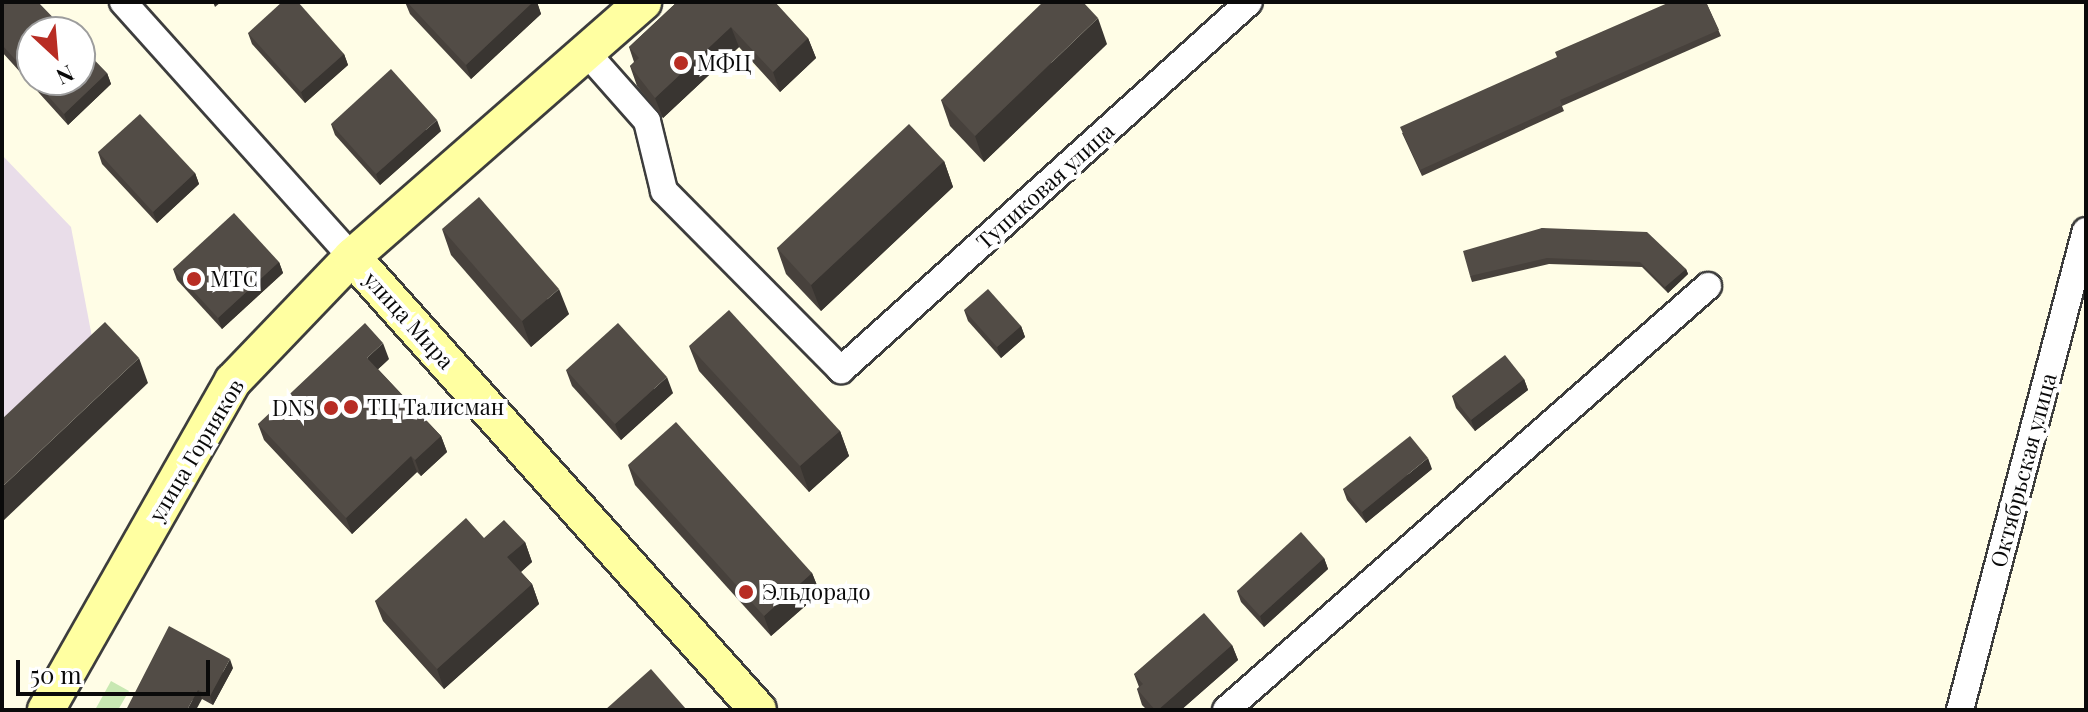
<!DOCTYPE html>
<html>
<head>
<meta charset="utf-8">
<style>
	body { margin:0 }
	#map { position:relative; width:2088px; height:712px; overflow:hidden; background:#fffde6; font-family:"Playfair Display",serif }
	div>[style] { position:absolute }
	.industrial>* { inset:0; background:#e9dde9 }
	.green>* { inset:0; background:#c8e8b2 }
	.roads { filter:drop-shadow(2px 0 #3d3d3d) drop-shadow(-2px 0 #3d3d3d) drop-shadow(0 2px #3d3d3d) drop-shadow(0 -2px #3d3d3d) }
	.street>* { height:26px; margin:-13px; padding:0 13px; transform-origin:13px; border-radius:13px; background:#fff }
	.secondary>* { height:36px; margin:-18px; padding:0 18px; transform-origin:18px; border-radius:18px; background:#ffffa1 }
	.wall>* { inset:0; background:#47413c }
	.shaded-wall>* { inset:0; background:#393531 }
	.building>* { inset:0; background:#524c46 }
	.dots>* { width:22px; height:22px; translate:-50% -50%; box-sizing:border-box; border:4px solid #fff; border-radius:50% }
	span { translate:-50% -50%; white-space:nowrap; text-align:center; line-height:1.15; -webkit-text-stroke:8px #fff; paint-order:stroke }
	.poi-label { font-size:22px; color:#0a0a0a }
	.left { translate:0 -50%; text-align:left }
	.right { translate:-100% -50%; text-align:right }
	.street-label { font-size:22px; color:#0a0a0a }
	.frame { position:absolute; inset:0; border:4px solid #0a0a0a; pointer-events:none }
	.north { position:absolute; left:16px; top:16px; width:80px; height:80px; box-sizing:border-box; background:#fff; border:2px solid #9d9d9d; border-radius:50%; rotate:154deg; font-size:22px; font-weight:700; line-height:32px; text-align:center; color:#0a0a0a }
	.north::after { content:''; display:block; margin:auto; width:28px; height:36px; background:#b82d24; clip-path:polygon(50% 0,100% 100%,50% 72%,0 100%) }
	.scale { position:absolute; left:16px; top:660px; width:194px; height:36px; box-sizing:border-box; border:4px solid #0a0a0a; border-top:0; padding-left:10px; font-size:24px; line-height:28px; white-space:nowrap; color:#0a0a0a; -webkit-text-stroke:6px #fff; paint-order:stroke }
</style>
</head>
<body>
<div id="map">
	<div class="industrial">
		<i style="clip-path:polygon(2px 155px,71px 227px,92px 337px,2px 420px)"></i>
	</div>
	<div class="green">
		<i style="clip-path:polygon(111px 681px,129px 691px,118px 710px,95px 710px)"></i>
	</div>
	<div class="roads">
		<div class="street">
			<i style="left:123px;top:2px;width:343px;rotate:48.1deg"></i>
			<i style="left:586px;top:52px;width:92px;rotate:48.5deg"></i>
			<i style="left:647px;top:121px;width:72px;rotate:76.3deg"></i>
			<i style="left:664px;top:191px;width:252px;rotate:45.3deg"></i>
			<i style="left:841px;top:370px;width:549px;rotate:-42.05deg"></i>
			<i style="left:1226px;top:710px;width:642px;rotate:-41.34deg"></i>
			<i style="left:1960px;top:710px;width:495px;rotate:-75.3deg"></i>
		</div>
		<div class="secondary">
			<i style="left:352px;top:257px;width:608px;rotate:48.13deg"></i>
			<i style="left:46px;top:710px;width:378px;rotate:-60.4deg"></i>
			<i style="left:233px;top:381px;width:172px;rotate:-46.2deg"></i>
			<i style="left:352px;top:257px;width:387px;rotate:-41.2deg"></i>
		</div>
	</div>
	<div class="wall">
		<i style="clip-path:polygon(2px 2px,32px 32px,32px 80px,80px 80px,107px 73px,111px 84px,68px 125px,2px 52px)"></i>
		<i style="clip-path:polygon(405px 2px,537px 2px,541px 14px,471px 79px,410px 14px)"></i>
		<i style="clip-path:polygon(677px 2px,808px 38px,816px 58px,780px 92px,739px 47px,663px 118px,637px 86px,630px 66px,634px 62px,629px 47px)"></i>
		<i style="clip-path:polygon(1706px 2px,1721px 36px,1562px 106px,1564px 111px,1422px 176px,1402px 133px)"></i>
		<i style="clip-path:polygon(248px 33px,344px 54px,348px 65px,305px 103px,252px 44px)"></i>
		<i style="clip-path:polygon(1107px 44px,984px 162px,950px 126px,941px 100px)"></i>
		<i style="clip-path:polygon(331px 124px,441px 131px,380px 185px,335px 135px)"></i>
		<i style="clip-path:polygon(98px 152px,195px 173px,199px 184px,157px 223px,102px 164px)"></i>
		<i style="clip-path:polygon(944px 161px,953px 187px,821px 311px,786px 274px,777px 248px)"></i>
		<i style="clip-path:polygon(1542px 228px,1686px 269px,1688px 274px,1668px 293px,1642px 267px,1549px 264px,1472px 282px,1470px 276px)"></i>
		<i style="clip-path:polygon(442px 229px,569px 314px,531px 347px,451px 255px)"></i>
		<i style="clip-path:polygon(279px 262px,283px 273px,222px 329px,177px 280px,173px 269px)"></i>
		<i style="clip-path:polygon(964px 310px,1021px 326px,1025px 337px,1001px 358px,968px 321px)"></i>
		<i style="clip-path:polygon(689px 346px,840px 431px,849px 456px,809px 492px,699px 371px)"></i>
		<i style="clip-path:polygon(389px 359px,378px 369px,441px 436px,447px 452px,421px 476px,417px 472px,352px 534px,264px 440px,258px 424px)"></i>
		<i style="clip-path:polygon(566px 370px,673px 393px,621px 440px,572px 386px)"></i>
		<i style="clip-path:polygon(1524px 379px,1528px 390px,1475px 431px,1456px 408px,1452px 396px)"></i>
		<i style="clip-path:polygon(628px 465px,812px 573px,820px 593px,771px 636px,635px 485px)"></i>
		<i style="clip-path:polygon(1432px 469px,1366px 523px,1347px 500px,1343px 489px)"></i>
		<i style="clip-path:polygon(484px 538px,525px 542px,532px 562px,521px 572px,532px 584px,539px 604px,444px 689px,383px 621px,375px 601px)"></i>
		<i style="clip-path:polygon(1324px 558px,1328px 569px,1264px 627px,1241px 602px,1237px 591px)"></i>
		<i style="clip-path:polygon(1232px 645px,1238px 660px,1181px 710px,1147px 710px,1142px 705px,1137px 689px,1139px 687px,1134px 674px)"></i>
		<i style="clip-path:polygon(233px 668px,213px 705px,202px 699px,126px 710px)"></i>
	</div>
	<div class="shaded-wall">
		<i style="clip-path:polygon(213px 2px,221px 2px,215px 7px)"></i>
		<i style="clip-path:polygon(533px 2px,537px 2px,541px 14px,471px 79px,466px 65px)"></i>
		<i style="clip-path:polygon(1098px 18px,1107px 44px,984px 162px,975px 136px)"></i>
		<i style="clip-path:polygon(731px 27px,739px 47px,663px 118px,655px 98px)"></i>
		<i style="clip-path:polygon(808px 38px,816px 58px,780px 92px,773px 72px)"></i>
		<i style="clip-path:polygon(344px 54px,348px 65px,305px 103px,301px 92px)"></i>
		<i style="clip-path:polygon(107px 73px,111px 84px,68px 125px,64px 114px)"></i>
		<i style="clip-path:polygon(437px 120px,441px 131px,380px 185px,376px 174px)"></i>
		<i style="clip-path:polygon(944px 161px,953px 187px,821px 311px,811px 285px)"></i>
		<i style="clip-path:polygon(195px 173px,199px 184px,157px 223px,153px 212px)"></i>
		<i style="clip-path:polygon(279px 262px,283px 273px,222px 329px,218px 318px)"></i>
		<i style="clip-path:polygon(1686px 269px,1688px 274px,1668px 293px,1665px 287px)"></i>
		<i style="clip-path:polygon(559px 289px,569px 314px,531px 347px,522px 321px)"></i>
		<i style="clip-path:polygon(1021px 326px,1025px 337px,1001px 358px,997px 347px)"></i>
		<i style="clip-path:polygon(383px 343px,389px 359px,373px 374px,367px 358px)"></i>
		<i style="clip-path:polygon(139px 358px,148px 383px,2px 522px,2px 487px)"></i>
		<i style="clip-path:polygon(667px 377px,673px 393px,621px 440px,615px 424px)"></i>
		<i style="clip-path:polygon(1524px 379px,1528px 390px,1475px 431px,1471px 420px)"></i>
		<i style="clip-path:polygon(840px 431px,849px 456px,809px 492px,800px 466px)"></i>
		<i style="clip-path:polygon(441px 436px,447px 452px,421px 476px,415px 460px)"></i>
		<i style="clip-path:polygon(411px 456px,417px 472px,352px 534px,346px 518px)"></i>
		<i style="clip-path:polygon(1428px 458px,1432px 469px,1366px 523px,1362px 512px)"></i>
		<i style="clip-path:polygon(525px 542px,532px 562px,515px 577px,507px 557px)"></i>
		<i style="clip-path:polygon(1324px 558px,1328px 569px,1264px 627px,1260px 616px)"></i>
		<i style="clip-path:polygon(812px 573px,820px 593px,771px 636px,764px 616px)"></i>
		<i style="clip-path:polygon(532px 584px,539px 604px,444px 689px,437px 669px)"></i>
		<i style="clip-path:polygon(1232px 645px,1238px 660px,1181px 710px,1158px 710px)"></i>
		<i style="clip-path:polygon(230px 659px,233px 668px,213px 705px,210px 696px)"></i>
		<i style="clip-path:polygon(198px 690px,202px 699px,196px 710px,187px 710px)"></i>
	</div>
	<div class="building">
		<i style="clip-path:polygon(2px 2px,38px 2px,67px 32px,32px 32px,32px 78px,2px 45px)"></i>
		<i style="clip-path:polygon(282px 2px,298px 2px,344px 54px,301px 92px,248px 33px)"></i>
		<i style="clip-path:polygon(407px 2px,533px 2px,466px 65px)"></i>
		<i style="clip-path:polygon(677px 2px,775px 2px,808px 38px,773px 72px,731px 27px,655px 98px,630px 66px,639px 58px,629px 47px)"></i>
		<i style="clip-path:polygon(1043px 2px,1083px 2px,1098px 18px,975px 136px,941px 100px)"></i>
		<i style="clip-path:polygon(1670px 2px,1706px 2px,1719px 30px,1560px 100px,1562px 105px,1420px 170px,1400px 127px,1557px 57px,1555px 52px)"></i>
		<i style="clip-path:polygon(80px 45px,107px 73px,64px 114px,34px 80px,80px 80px)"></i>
		<i style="clip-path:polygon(391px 69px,437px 120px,376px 174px,331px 124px)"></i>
		<i style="clip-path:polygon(140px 114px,195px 173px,153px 212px,98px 152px)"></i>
		<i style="clip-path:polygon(909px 124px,944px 161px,811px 285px,777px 248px)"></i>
		<i style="clip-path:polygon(479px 197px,559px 289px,522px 321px,442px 229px)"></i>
		<i style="clip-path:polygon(234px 213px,279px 262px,218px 318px,173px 269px)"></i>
		<i style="clip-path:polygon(1542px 228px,1647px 232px,1686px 269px,1665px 287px,1640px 262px,1547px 258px,1470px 276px,1463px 251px)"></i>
		<i style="clip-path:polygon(988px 289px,1021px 326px,997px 347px,964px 310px)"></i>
		<i style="clip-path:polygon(729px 310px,840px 431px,800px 466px,689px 346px)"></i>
		<i style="clip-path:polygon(105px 322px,139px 358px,2px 487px,2px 419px)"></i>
		<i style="clip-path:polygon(365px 323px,383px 343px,367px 358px,441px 436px,415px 460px,411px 456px,346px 518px,258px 424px)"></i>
		<i style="clip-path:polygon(618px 323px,667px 377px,615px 424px,566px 370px)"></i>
		<i style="clip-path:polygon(1505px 355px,1524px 379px,1471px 420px,1452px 396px)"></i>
		<i style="clip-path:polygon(676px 422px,812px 573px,764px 616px,628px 465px)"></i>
		<i style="clip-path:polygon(1410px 436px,1428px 458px,1362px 512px,1343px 489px)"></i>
		<i style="clip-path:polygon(466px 518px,484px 538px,504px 520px,525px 542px,507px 557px,532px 584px,437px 669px,375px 601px)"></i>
		<i style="clip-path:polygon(1301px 532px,1324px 558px,1260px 616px,1237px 591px)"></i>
		<i style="clip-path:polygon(1204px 613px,1232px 645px,1158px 710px,1155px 710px,1137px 689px,1143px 684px,1134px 674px)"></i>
		<i style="clip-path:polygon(169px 626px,230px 659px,210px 696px,198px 690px,187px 710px,126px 710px)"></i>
		<i style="clip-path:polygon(651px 669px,686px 709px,685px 710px,605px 710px)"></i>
	</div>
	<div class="dots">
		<i style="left:681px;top:63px;background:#b82d24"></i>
		<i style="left:194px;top:279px;background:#b82d24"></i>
		<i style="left:351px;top:407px;background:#b82d24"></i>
		<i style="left:331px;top:408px;background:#b82d24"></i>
		<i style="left:746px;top:592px;background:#b82d24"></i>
	</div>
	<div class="poi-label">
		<span class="left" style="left:697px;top:63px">МФЦ</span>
		<span class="left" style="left:210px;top:279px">МТС</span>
		<span class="left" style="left:367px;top:407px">ТЦ Талисман</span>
		<span class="right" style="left:315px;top:408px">DNS</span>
		<span class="left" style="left:762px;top:592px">Эльдорадо</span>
	</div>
	<div class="street-label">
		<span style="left:1045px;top:186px;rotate:-42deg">Тупиковая улица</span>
		<span style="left:409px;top:320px;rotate:48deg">улица Мира</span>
		<span style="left:196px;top:450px;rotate:-59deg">улица Горняков</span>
		<span style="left:2023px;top:470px;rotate:-75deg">Октябрьская улица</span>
	</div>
	<div class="frame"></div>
	<div class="north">N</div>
	<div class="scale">50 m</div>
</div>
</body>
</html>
